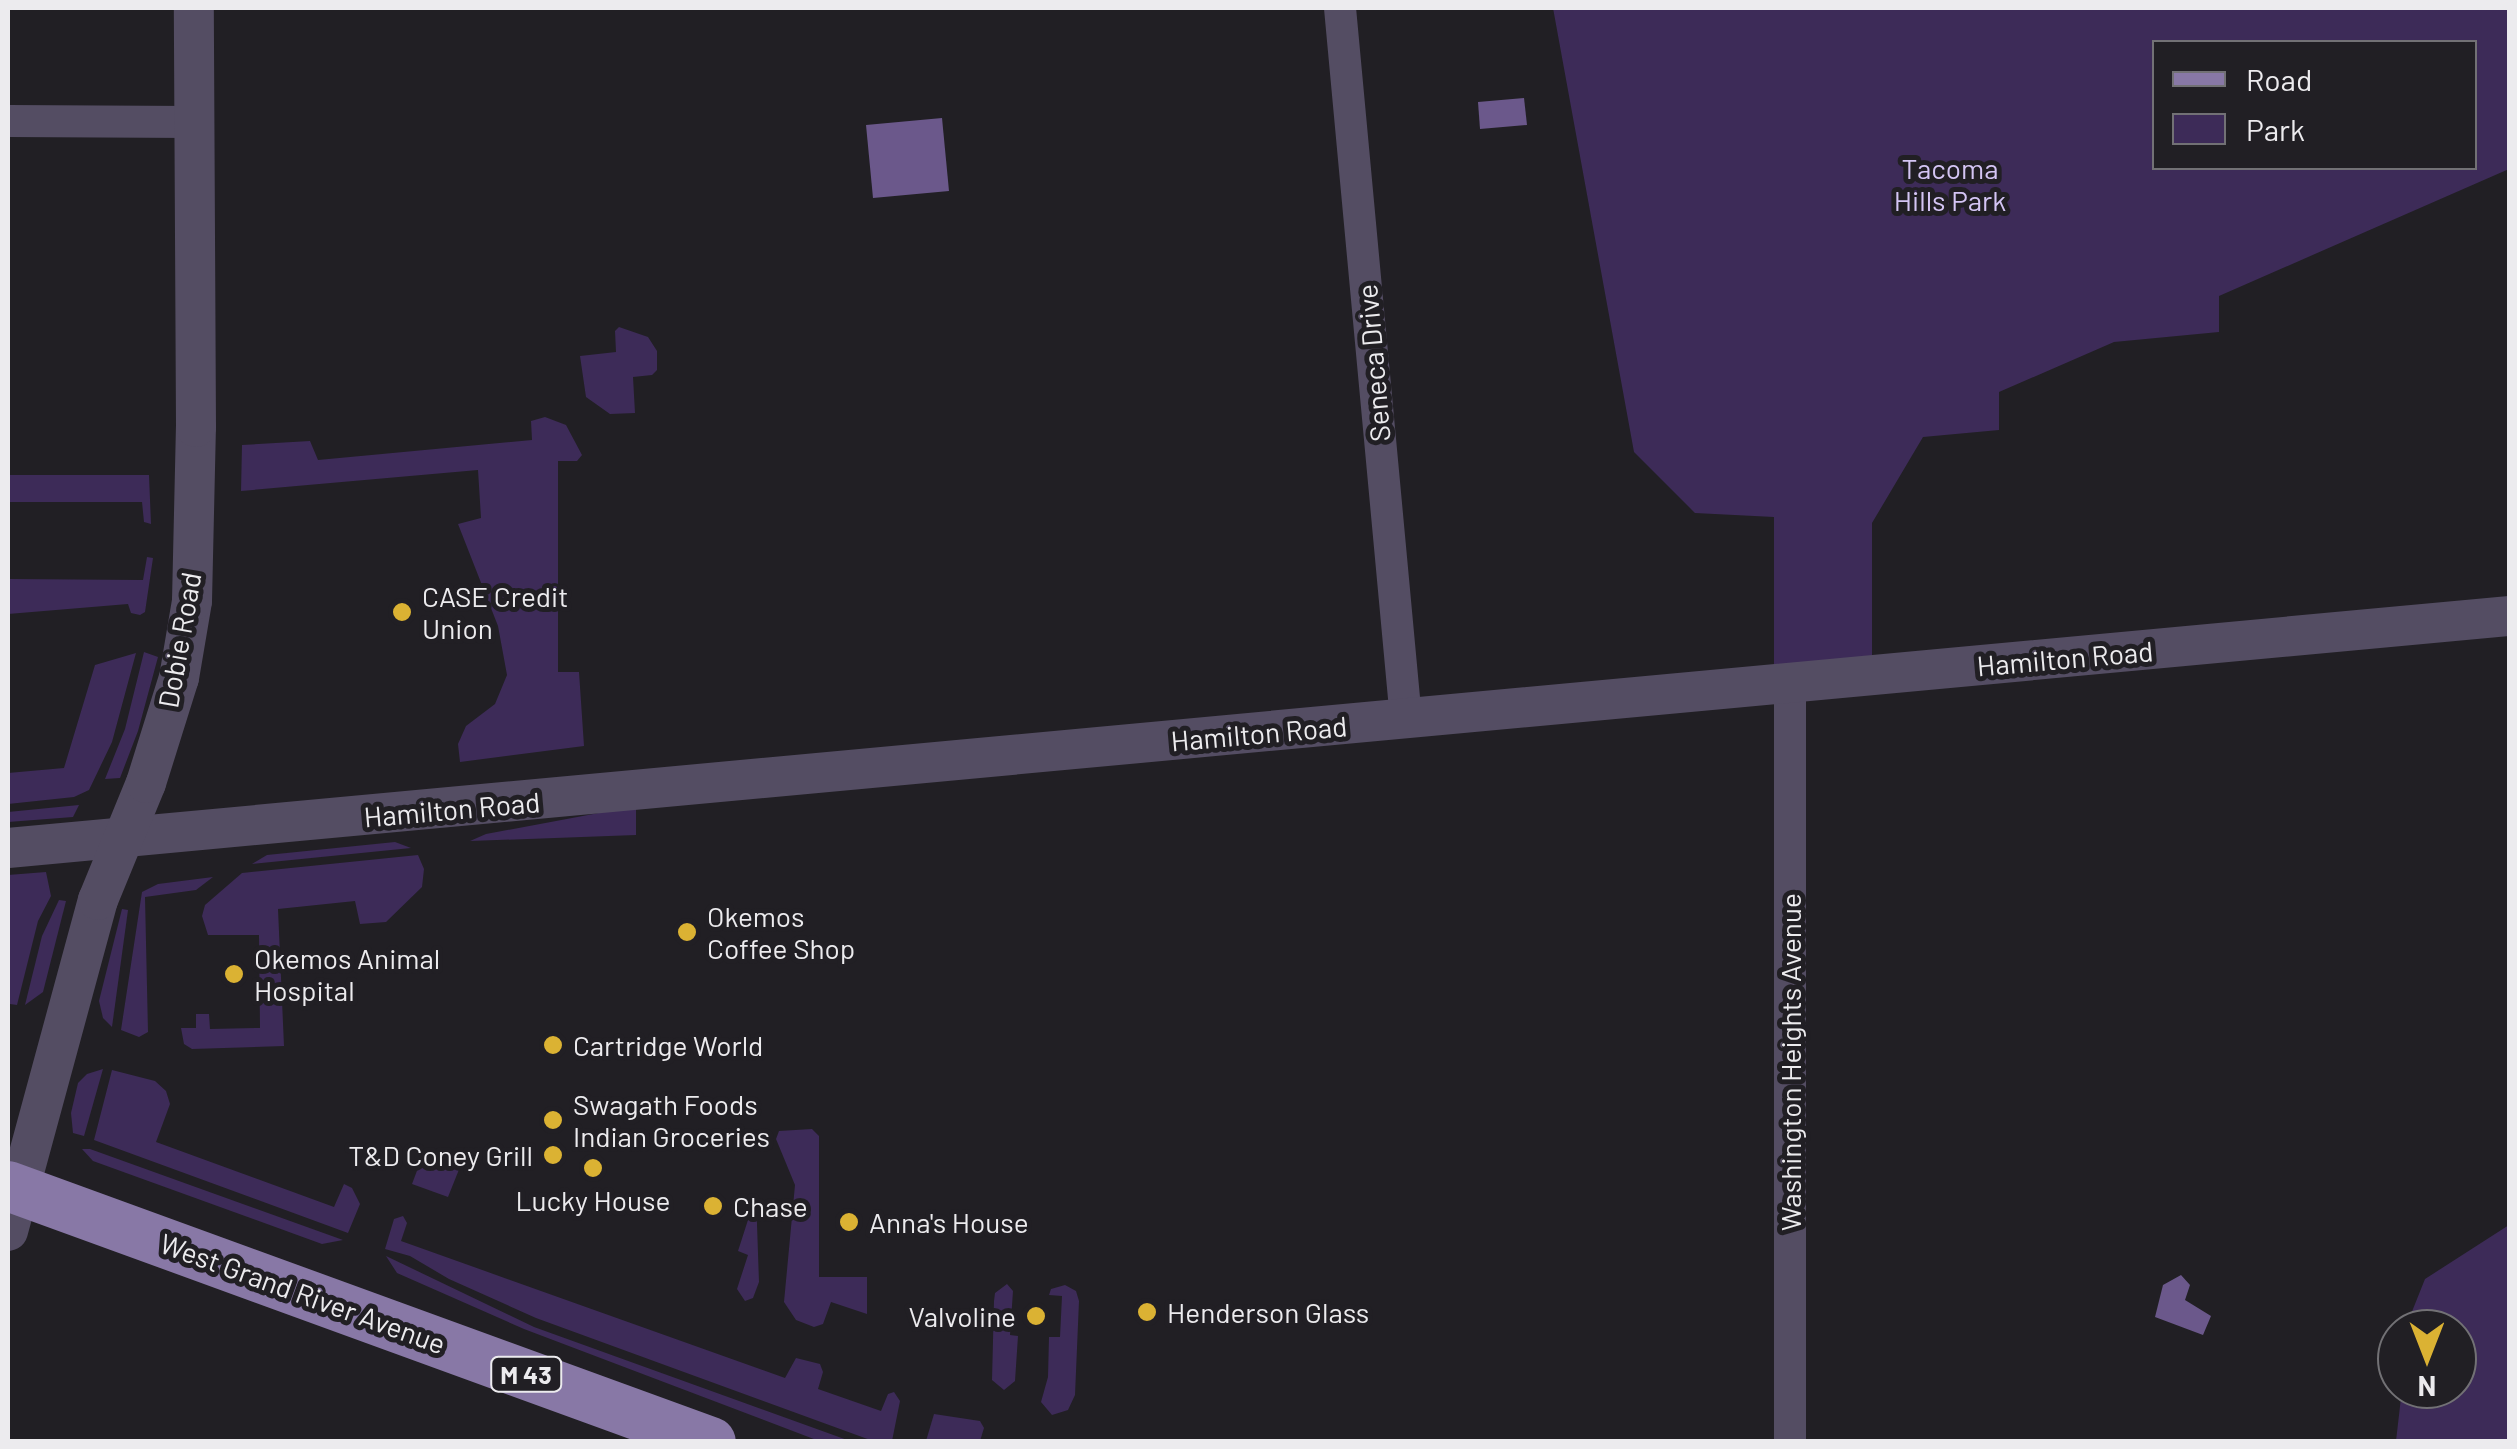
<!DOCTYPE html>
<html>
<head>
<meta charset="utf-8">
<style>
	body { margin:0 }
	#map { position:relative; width:2517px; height:1449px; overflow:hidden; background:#211f24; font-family:Barlow,sans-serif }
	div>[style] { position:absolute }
	.green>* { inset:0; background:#3d2b58 }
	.water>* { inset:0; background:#6b588b }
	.minor>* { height:32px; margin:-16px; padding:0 16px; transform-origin:16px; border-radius:16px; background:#544d63 }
	.tertiary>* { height:40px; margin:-20px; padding:0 20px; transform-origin:20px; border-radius:20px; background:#544d63 }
	.primary>* { height:50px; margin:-25px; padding:0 25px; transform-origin:25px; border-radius:25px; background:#8878a6 }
	.dots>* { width:28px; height:28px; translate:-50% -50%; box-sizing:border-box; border:5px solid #211f24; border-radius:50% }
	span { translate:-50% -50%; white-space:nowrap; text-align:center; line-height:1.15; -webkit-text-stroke:10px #211f24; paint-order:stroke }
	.shield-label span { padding:2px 8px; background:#211f24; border:2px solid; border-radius:8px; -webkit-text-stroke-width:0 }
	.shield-label { font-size:25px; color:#ecebee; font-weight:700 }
	.park-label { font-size:28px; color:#d4c5f4 }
	.street-label { font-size:28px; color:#ecebee }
	.poi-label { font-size:28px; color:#ecebee }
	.left { translate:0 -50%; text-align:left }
	.right { translate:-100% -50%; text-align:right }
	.frame { position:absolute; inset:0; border:10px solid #ecebee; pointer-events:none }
	.legend { position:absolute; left:2152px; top:40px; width:325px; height:130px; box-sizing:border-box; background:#211f24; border:2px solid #727175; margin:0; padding:12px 18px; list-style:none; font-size:30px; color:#ecebee }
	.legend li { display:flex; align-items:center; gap:20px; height:50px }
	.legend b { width:50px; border:2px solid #727175 }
	.north { position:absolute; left:2377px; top:1309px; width:100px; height:100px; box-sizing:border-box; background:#211f24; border:2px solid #727175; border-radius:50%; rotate:180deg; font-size:28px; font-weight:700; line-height:40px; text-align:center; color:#ecebee }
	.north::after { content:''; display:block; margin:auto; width:35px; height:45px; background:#dbb233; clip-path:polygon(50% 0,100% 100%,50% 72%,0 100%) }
</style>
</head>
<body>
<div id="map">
	<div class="green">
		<i style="clip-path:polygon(evenodd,1553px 8px,2509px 8px,2509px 169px,2219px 296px,2219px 332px,2114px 342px,1999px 392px,1999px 430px,1923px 437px,1872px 523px,1872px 658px,1774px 668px,1774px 517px,1695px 513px,1634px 452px,1553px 8px,2154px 42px,2474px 42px,2474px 168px,2154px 168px,2154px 42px)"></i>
		<i style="clip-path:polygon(619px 327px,648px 337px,657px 351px,657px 370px,652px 375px,633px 377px,635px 413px,610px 414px,586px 397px,580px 356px,616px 352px,615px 331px)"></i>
		<i style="clip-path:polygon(545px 417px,566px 425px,582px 455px,577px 461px,558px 461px,558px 672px,579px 672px,584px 746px,460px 762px,458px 744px,466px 726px,495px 704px,507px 675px,498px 626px,458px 524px,481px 518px,478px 470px,241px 491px,242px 445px,310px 441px,318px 460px,532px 440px,531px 421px)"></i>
		<i style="clip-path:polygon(8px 475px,149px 475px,151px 524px,144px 522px,142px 502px,8px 502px)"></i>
		<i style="clip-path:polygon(147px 557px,153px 558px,145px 612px,140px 615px,131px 613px,128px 604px,8px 614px,8px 579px,143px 580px)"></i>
		<i style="clip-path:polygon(144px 652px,158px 657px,138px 731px,120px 778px,105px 779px,125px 729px)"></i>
		<i style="clip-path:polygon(136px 653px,112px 742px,89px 790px,74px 797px,8px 804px,8px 773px,64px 768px,95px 665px)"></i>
		<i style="clip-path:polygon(79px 805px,73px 817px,8px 822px,8px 812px)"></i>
		<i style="clip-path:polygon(636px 806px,636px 835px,470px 841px,486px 834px)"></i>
		<i style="clip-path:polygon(395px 842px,411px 848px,252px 864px,267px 855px)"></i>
		<i style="clip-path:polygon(418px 855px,424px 869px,422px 887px,386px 922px,360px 924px,355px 901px,278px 909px,284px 1046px,192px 1049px,184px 1044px,181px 1028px,196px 1028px,196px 1014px,209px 1014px,210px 1029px,260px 1028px,259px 935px,208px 935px,202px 916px,205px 905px,242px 873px)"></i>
		<i style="clip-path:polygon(46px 872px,51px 896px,38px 921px,17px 1005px,10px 1004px,8px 875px)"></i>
		<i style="clip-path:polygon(213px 877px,196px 890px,145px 897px,148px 1032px,139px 1037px,121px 1030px,142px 892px,158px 884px)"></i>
		<i style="clip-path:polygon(59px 900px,66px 901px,43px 992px,25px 1005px,42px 936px)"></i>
		<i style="clip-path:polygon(122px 909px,128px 910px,112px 1027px,103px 1018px,99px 1001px)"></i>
		<i style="clip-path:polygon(103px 1069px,84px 1136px,73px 1133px,71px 1113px,78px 1083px,87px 1074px)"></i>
		<i style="clip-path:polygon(112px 1070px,155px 1081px,166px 1091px,170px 1104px,156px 1142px,334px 1207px,344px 1184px,352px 1188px,360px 1204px,348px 1233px,94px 1140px)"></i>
		<i style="clip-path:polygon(812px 1129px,819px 1136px,819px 1277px,867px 1277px,867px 1314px,831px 1302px,823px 1324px,814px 1327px,796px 1320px,784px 1302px,795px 1185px,776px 1139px,779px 1131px)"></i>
		<i style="clip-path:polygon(82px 1149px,90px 1149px,343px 1240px,322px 1244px,93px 1161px)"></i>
		<i style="clip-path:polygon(456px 1155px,462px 1162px,448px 1197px,412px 1184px,421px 1160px)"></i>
		<i style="clip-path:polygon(756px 1195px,759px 1282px,753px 1298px,745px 1301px,737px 1289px,748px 1255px,738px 1251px)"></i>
		<i style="clip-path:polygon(403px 1216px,407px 1223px,401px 1241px,785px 1378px,796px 1358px,820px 1364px,823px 1372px,818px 1389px,881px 1411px,888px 1394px,894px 1392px,900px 1401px,892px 1441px,873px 1441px,536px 1318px,449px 1279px,410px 1256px,385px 1249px,394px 1219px)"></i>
		<i style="clip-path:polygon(2509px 1225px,2509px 1441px,2396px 1441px,2402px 1389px,2457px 1389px,2457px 1329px,2405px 1329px,2425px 1279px)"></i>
		<i style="clip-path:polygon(386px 1256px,534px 1327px,850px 1441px,819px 1441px,524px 1329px,397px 1273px)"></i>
		<i style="clip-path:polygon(1007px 1284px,1013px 1291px,1010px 1335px,1018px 1336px,1015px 1381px,1004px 1390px,992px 1380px,994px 1301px,995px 1293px)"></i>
		<i style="clip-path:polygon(1065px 1285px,1076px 1291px,1079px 1301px,1075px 1395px,1068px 1410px,1052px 1415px,1041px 1402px,1048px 1377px,1049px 1337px,1060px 1337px,1062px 1296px,1049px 1295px,1051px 1289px)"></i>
		<i style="clip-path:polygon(934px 1414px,980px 1421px,984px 1428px,980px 1441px,926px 1441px)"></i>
	</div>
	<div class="water">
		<i style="clip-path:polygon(1524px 98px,1527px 125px,1480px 129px,1478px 102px)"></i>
		<i style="clip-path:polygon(942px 118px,949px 191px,873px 198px,866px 125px)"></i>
		<i style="clip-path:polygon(2181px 1275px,2190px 1285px,2185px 1300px,2211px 1316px,2203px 1335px,2155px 1317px,2163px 1285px)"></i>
	</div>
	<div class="minor">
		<i style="left:1340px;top:8px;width:714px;rotate:84.7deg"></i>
		<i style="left:8px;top:121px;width:185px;rotate:0.3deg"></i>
		<i style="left:1790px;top:683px;width:759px;rotate:90deg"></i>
	</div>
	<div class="tertiary">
		<i style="left:8px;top:848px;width:2513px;rotate:-5.3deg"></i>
		<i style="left:8px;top:1231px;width:343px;rotate:-74.8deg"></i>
		<i style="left:98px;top:900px;width:126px;rotate:-67.7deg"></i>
		<i style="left:146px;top:783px;width:110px;rotate:-72.6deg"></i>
		<i style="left:179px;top:678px;width:78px;rotate:-80.4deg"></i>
		<i style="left:192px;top:601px;width:174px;rotate:-88.7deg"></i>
		<i style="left:196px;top:427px;width:419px;rotate:-90.3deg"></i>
	</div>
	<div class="primary">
		<i style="left:8px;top:1186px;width:748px;rotate:20.01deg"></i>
	</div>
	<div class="dots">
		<i style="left:402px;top:612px;background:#dbb233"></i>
		<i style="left:687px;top:932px;background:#dbb233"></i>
		<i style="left:234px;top:974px;background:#dbb233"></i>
		<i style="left:553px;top:1045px;background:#dbb233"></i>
		<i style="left:553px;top:1120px;background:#dbb233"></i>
		<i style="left:553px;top:1155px;background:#dbb233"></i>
		<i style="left:593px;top:1168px;background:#dbb233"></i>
		<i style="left:713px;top:1206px;background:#dbb233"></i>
		<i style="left:849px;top:1222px;background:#dbb233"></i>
		<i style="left:1147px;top:1312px;background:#dbb233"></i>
		<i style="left:1036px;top:1316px;background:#dbb233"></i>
	</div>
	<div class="shield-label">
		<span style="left:526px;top:1374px">M 43</span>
	</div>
	<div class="park-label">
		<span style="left:1950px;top:184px">Tacoma<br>Hills Park</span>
	</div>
	<div class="street-label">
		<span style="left:1373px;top:363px;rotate:-95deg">Seneca Drive</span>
		<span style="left:179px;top:640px;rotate:-80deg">Dobie Road</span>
		<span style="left:2065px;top:658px;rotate:-5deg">Hamilton Road</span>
		<span style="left:1259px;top:733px;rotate:-5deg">Hamilton Road</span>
		<span style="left:452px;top:809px;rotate:-5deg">Hamilton Road</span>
		<span style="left:1790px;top:1062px;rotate:-90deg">Washington Heights Avenue</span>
		<span style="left:303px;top:1293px;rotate:20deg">West Grand River Avenue</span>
	</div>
	<div class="poi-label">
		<span class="left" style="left:422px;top:612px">CASE Credit<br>Union</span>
		<span class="left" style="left:707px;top:932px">Okemos<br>Coffee Shop</span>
		<span class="left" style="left:254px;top:974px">Okemos Animal<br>Hospital</span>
		<span class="left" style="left:573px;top:1045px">Cartridge World</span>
		<span class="left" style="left:573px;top:1120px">Swagath Foods<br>Indian Groceries</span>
		<span class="right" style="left:533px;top:1155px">T&amp;D Coney Grill</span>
		<span style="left:593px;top:1200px">Lucky House</span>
		<span class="left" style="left:733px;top:1206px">Chase</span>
		<span class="left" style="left:869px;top:1222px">Anna's House</span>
		<span class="left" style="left:1167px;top:1312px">Henderson Glass</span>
		<span class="right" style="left:1016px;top:1316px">Valvoline</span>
	</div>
	<div class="frame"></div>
	<ul class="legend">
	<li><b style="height:12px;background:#8878a6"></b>Road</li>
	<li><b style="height:28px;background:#3d2b58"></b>Park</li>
	</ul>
	<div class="north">N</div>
</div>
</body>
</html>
